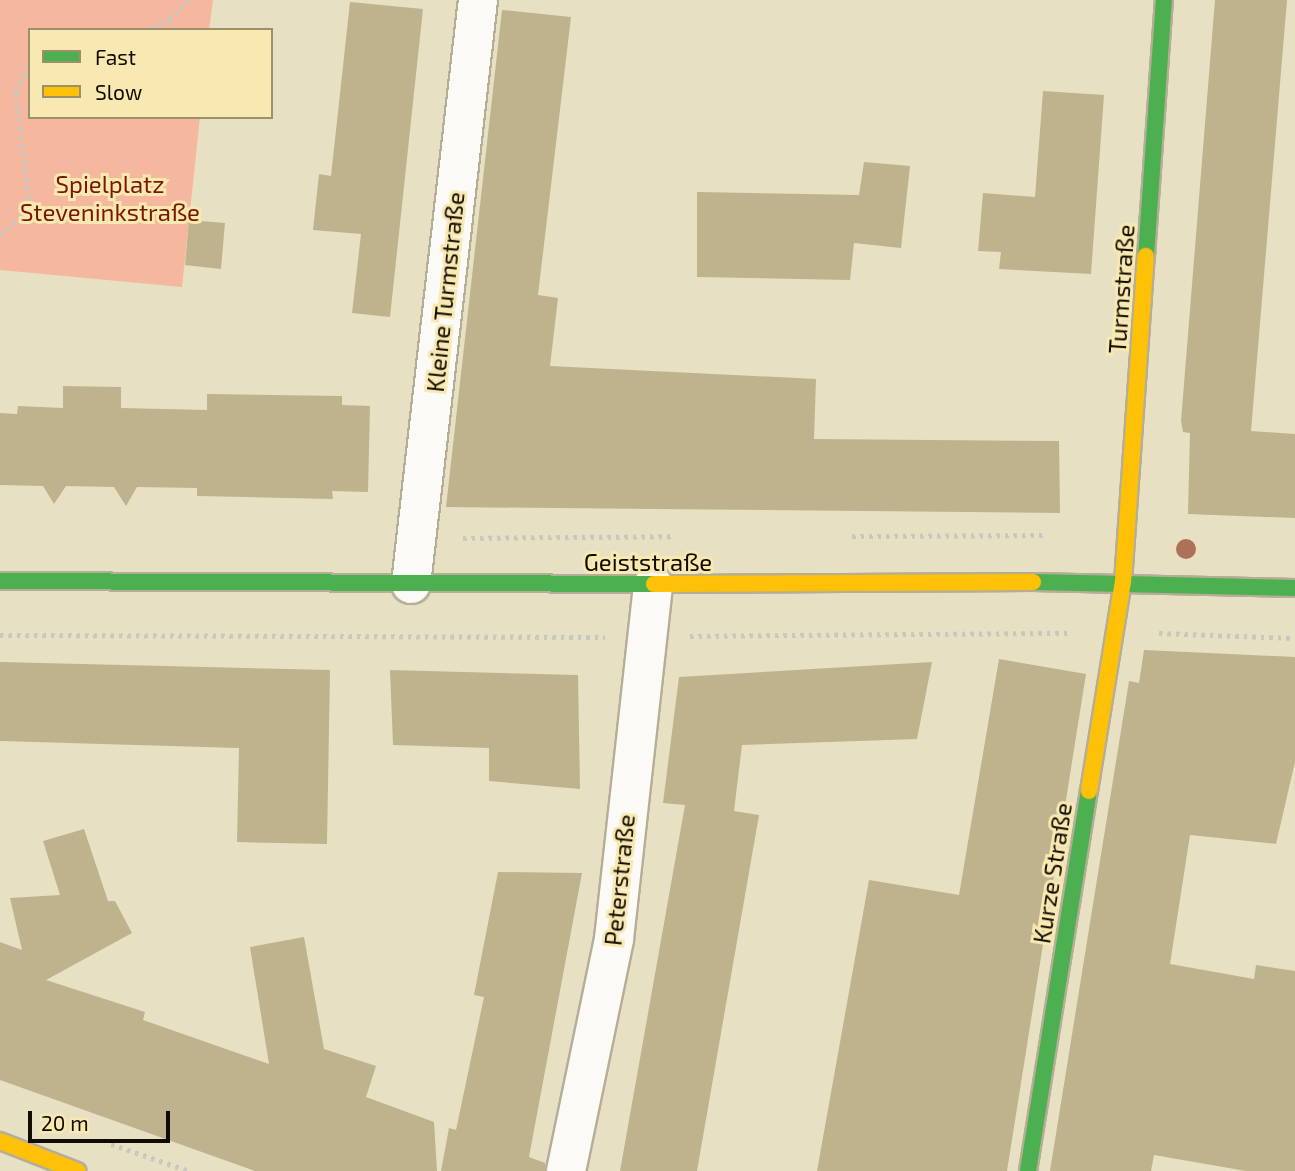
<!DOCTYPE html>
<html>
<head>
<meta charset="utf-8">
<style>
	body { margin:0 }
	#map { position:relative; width:1295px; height:1171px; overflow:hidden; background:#e8e0c2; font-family:"Exo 2",sans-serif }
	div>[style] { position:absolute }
	.green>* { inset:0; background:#f5b89e }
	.building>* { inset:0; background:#beb38d }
	.path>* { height:4.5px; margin-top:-2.25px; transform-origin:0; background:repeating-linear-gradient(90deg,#c9c7bf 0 3.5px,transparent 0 8.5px) }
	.roads { filter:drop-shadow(2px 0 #b5ae97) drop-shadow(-2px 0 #b5ae97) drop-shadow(0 2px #b5ae97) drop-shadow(0 -2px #b5ae97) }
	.street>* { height:38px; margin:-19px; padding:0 19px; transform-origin:19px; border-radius:19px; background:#fcfaf6 }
	.fast>* { height:16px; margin:-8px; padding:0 8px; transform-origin:8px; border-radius:8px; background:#4caf50 }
	.slow>* { height:16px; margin:-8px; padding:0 8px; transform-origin:8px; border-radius:8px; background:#ffc107 }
	.trees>* { width:20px; height:20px; margin:-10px; border-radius:50%; background:#ac7158 }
	span { translate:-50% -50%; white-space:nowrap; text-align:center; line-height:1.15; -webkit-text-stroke:6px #f8e8b2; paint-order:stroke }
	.park-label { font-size:24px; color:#7b1701 }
	.street-label { font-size:24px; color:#110b00 }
	.legend { position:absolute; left:28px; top:28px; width:245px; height:91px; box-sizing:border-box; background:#f8e8b2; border:2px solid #9c906b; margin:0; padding:9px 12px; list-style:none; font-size:21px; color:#110b00 }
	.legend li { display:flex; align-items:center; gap:14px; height:35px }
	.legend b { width:35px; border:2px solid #9c906b }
	.scale { position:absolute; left:28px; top:1111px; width:142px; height:32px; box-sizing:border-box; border:4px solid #110b00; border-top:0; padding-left:9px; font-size:21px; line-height:24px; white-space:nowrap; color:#110b00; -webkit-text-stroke:5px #f8e8b2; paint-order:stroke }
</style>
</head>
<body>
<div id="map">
	<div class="green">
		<i style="clip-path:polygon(0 0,213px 0,209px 30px,30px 30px,30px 117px,200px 117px,182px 287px,0 270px)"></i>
	</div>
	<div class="building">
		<i style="clip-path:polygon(1215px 0,1287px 0,1251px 431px,1295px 434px,1295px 518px,1188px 514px,1190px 433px,1183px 432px,1181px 421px)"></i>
		<i style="clip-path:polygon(350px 2px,423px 9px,390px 317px,352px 313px,361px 234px,313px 230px,319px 174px,331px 176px)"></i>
		<i style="clip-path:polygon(502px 10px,571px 17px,538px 295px,558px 298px,550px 366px,816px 379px,814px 439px,1059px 441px,1060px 513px,446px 507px)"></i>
		<i style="clip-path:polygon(1043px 91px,1104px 95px,1091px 274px,999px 269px,1001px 252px,978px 251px,983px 193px,1035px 197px)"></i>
		<i style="clip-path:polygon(864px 162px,910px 166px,901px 248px,854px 243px,850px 280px,697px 277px,697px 192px,859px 195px)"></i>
		<i style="clip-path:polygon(189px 220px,225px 223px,221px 269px,185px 265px)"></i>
		<i style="clip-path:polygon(63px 386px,121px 387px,121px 408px,207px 410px,207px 394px,342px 396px,342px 405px,370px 406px,368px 492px,332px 491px,333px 499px,197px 496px,197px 488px,137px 487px,126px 506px,114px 487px,66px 486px,54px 504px,43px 486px,0 485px,0 413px,17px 414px,18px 406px,63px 408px)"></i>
		<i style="clip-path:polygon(1144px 650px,1295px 657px,1295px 762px,1276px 844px,1190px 835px,1170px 964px,1254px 979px,1256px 965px,1295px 971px,1295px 1171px,1246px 1171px,1154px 1155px,1151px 1171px,1050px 1171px,1129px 681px,1139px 683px)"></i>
		<i style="clip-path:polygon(999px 659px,1086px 674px,1007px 1171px,817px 1171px,869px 880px,959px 895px)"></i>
		<i style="clip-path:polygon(0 662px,330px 670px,327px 844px,237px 842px,239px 748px,0 741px)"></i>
		<i style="clip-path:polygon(932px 662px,917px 739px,742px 745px,734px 811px,759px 815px,697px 1171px,620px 1171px,685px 805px,663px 803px,679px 677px)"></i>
		<i style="clip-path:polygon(390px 670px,578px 675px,580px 789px,489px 781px,489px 748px,393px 745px)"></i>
		<i style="clip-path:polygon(84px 829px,108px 901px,115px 901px,132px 933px,46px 980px,145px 1012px,143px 1020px,269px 1064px,250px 947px,304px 937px,324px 1049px,376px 1066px,366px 1097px,434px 1122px,437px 1171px,255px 1171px,0 1080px,0 942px,22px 950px,10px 898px,60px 895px,43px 841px)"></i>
		<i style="clip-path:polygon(498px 872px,582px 873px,529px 1157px,545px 1163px,545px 1171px,441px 1171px,449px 1128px,456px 1130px,484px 997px,474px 995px)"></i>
	</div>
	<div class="path">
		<i style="left:143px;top:30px;width:28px;rotate:-21deg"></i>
		<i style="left:169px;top:20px;width:28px;rotate:-46deg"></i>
		<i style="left:0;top:235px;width:29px;rotate:-41deg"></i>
		<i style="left:22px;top:216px;width:19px;rotate:-72deg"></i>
		<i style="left:28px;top:198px;width:107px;rotate:-96.5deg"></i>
		<i style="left:16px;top:92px;width:35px;rotate:-66deg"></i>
		<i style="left:852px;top:536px;width:194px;rotate:-0.3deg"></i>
		<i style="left:463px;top:538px;width:212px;rotate:-0.5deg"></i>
		<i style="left:1159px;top:633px;width:136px;rotate:2.1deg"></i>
		<i style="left:0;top:635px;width:605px;rotate:0.19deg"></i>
		<i style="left:690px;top:636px;width:380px;rotate:-0.5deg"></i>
		<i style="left:111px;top:1144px;width:83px;rotate:19.1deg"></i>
	</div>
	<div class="roads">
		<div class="street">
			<i style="left:411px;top:584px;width:588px;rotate:-83.46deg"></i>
			<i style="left:566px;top:1171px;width:237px;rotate:-78.3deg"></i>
			<i style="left:614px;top:939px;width:356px;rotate:-83.7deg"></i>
		</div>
		<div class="fast">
			<i style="left:1146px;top:256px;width:257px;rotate:-86deg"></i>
			<i style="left:0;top:581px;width:654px;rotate:0.26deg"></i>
			<i style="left:1033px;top:582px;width:262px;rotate:1.3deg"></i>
			<i style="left:1028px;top:1171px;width:385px;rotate:-80.9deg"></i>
		</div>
		<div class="slow">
			<i style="left:654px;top:584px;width:379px;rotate:-0.3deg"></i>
			<i style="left:1089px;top:791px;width:212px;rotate:-80.8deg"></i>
			<i style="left:1123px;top:582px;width:327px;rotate:-86deg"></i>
			<i style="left:0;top:1141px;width:83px;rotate:21.3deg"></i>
		</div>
	</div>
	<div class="trees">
		<i style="left:1186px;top:549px"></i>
	</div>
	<div class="park-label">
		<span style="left:110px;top:198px">Spielplatz<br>Steveninkstraße</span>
	</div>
	<div class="street-label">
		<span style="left:1121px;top:289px;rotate:-86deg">Turmstraße</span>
		<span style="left:445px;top:292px;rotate:-84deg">Kleine Turmstraße</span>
		<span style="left:648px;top:562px">Geiststraße</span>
		<span style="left:1052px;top:873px;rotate:-81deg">Kurze Straße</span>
		<span style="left:619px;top:880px;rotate:-84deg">Peterstraße</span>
	</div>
	<ul class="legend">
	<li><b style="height:9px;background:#4caf50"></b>Fast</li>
	<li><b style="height:9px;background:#ffc107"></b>Slow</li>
	</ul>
	<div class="scale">20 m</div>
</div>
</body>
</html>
